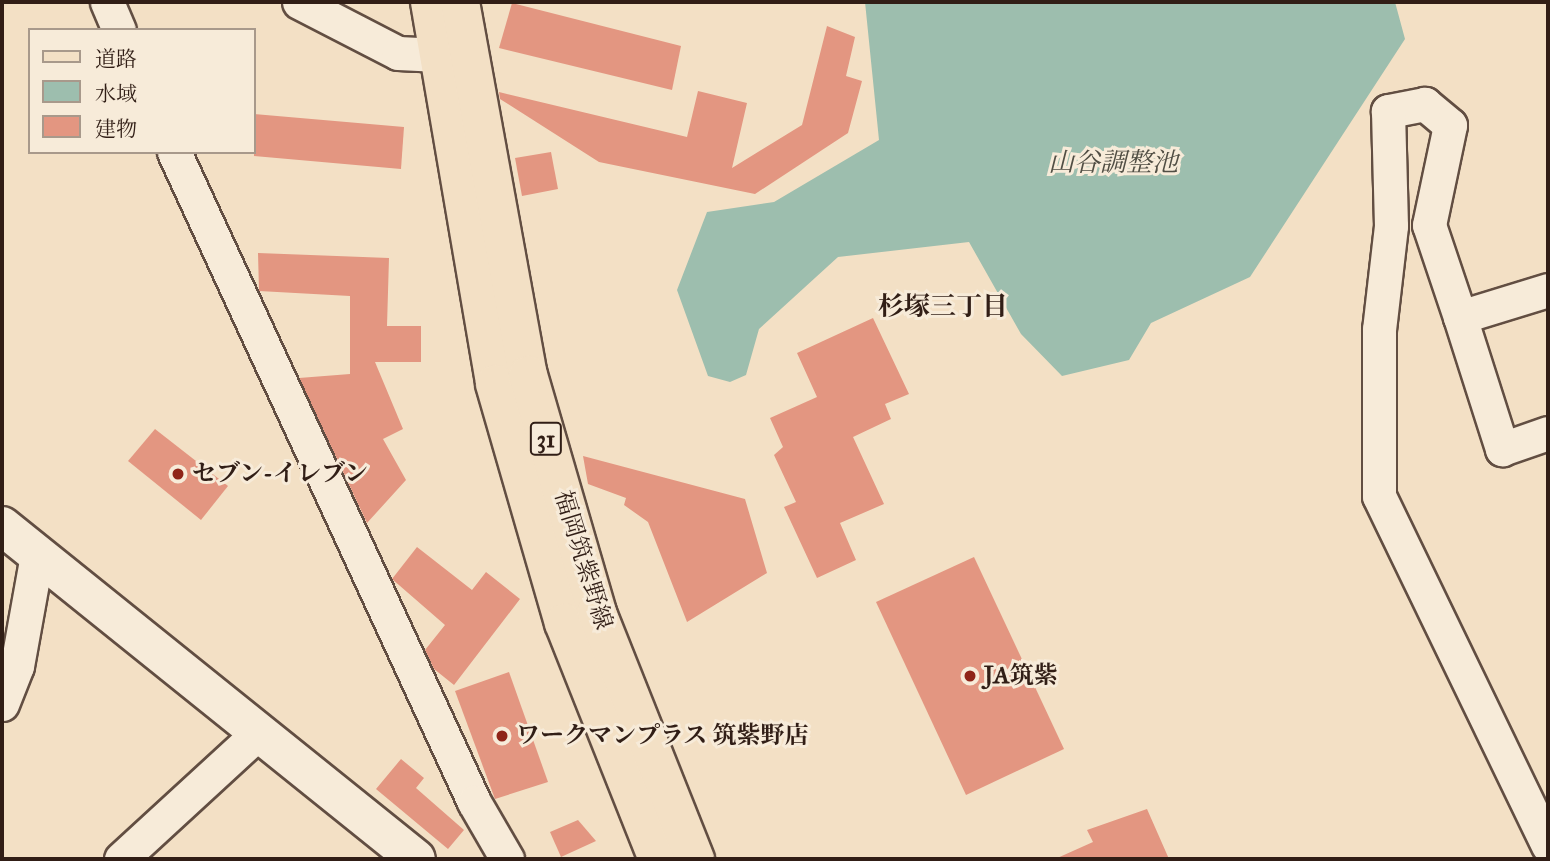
<!DOCTYPE html>
<html>
<head>
<meta charset="utf-8">
<style>
	body { margin:0 }
	#map { position:relative; width:1550px; height:861px; overflow:hidden; background:#f3e0c5; font-family:"IM FELL Great Primer","Noto Serif JP",serif }
	div>[style] { position:absolute }
	.water>* { inset:0; background:#9dbeae }
	.building>* { inset:0; background:#e39681 }
	.roads { filter:drop-shadow(2px 0 #624e42) drop-shadow(-2px 0 #624e42) drop-shadow(0 2px #624e42) drop-shadow(0 -2px #624e42) }
	.street>* { height:33px; margin:-16.5px; padding:0 16.5px; transform-origin:16.5px; border-radius:16.5px; background:#f7ebd9 }
	.secondary>* { height:38px; margin:-19px; padding:0 19px; transform-origin:19px; border-radius:19px; background:#f7ebd9 }
	.primary>* { height:38px; margin:-19px; padding:0 19px; transform-origin:19px; border-radius:19px; background:#f3e0c5 }
	.dots>* { width:19px; height:19px; translate:-50% -50%; box-sizing:border-box; border:4px solid #f7ebd9; border-radius:50% }
	span { translate:-50% -50%; white-space:nowrap; text-align:center; line-height:1.15; -webkit-text-stroke:6px #f7ebd9; paint-order:stroke }
	.shield-label span { padding:2px 5px; background:#f7ebd9; border:2px solid; border-radius:5px; -webkit-text-stroke-width:0 }
	.shield-label { font-size:23px; color:#311e16; font-weight:700 }
	.poi-label { font-size:24px; color:#311e16; font-weight:700 }
	.left { translate:0 -50%; text-align:left }
	.street-label { font-size:24px; color:#311e16 }
	.water-label { font-size:26px; color:#514e44; font-style:italic }
	.neighbourhood-label { font-size:26px; color:#311e16; font-weight:700 }
	.frame { position:absolute; inset:0; border:4px solid #311e16; pointer-events:none }
	.legend { position:absolute; left:28px; top:28px; width:228px; height:126px; box-sizing:border-box; background:#f7ebd9; border:2px solid #a8998b; margin:0; padding:9px 12px; list-style:none; font-size:21px; color:#311e16 }
	.legend li { display:flex; align-items:center; gap:14px; height:35px }
	.legend b { width:35px; border:2px solid #a8998b }
</style>
</head>
<body>
<div id="map">
	<div class="water">
		<i style="clip-path:polygon(865px 2px,1395px 2px,1405px 39px,1250px 277px,1151px 323px,1129px 360px,1062px 376px,1021px 334px,969px 242px,838px 257px,759px 329px,746px 375px,730px 382px,708px 376px,677px 290px,707px 212px,774px 202px,879px 140px)"></i>
	</div>
	<div class="building">
		<i style="clip-path:polygon(512px 3px,681px 46px,672px 90px,499px 48px)"></i>
		<i style="clip-path:polygon(827px 26px,855px 37px,846px 76px,862px 81px,848px 133px,755px 194px,599px 162px,500px 99px,499px 92px,687px 137px,698px 91px,747px 103px,732px 168px,802px 125px)"></i>
		<i style="clip-path:polygon(254px 114px,404px 127px,401px 169px,254px 156px)"></i>
		<i style="clip-path:polygon(551px 152px,558px 189px,522px 196px,515px 158px)"></i>
		<i style="clip-path:polygon(258px 253px,389px 258px,387px 326px,421px 326px,421px 362px,375px 362px,403px 429px,383px 439px,406px 480px,367px 523px,299px 378px,350px 374px,350px 296px,259px 291px)"></i>
		<i style="clip-path:polygon(873px 318px,909px 394px,885px 404px,891px 419px,853px 437px,884px 504px,840px 523px,856px 560px,817px 578px,784px 507px,796px 502px,774px 455px,783px 447px,770px 418px,817px 397px,797px 353px)"></i>
		<i style="clip-path:polygon(155px 429px,228px 486px,201px 520px,128px 461px)"></i>
		<i style="clip-path:polygon(583px 456px,745px 499px,767px 573px,687px 622px,648px 522px,624px 505px,626px 498px,588px 484px)"></i>
		<i style="clip-path:polygon(417px 547px,472px 590px,486px 572px,520px 599px,454px 685px,434px 669px,425px 650px,445px 625px,392px 579px)"></i>
		<i style="clip-path:polygon(974px 557px,1064px 749px,966px 795px,876px 602px)"></i>
		<i style="clip-path:polygon(509px 672px,548px 782px,495px 799px,455px 691px)"></i>
		<i style="clip-path:polygon(401px 759px,424px 778px,416px 788px,464px 830px,448px 849px,376px 789px)"></i>
		<i style="clip-path:polygon(1147px 809px,1169px 859px,1055px 859px,1093px 842px,1087px 830px)"></i>
		<i style="clip-path:polygon(578px 820px,596px 841px,561px 857px,550px 832px)"></i>
	</div>
	<div class="roads">
		<div class="street">
			<i style="left:107px;top:2px;width:30px;rotate:67deg"></i>
			<i style="left:299px;top:2px;width:111px;rotate:27.3deg"></i>
			<i style="left:398px;top:53px;width:41px;rotate:2.8deg"></i>
			<i style="left:174px;top:152px;width:716px;rotate:65.22deg"></i>
			<i style="left:474px;top:802px;width:66px;rotate:59.9deg"></i>
			<i style="left:1548px;top:290px;width:92px;rotate:162.9deg"></i>
			<i style="left:1460px;top:317px;width:139px;rotate:72.3deg"></i>
			<i style="left:1502px;top:449px;width:49px;rotate:-19.2deg"></i>
			<i style="left:1460px;top:317px;width:97px;rotate:-108.6deg"></i>
			<i style="left:1429px;top:225px;width:102px;rotate:-78.1deg"></i>
			<i style="left:1450px;top:125px;width:33px;rotate:-140deg"></i>
			<i style="left:1425px;top:104px;width:38px;rotate:169deg"></i>
			<i style="left:1388px;top:111px;width:115px;rotate:88.5deg"></i>
			<i style="left:1391px;top:226px;width:104px;rotate:96.6deg"></i>
			<i style="left:1379px;top:329px;width:167px;rotate:90deg"></i>
			<i style="left:1379px;top:496px;width:388px;rotate:64.2deg"></i>
			<i style="left:2px;top:704px;width:41px;rotate:-68.5deg"></i>
			<i style="left:17px;top:666px;width:113px;rotate:-79.8deg"></i>
			<i style="left:121px;top:859px;width:185px;rotate:-42.6deg"></i>
		</div>
		<div class="secondary">
			<i style="left:2px;top:526px;width:531px;rotate:38.81deg"></i>
		</div>
		<div class="primary">
			<i style="left:430px;top:2px;width:387px;rotate:80.3deg"></i>
			<i style="left:495px;top:384px;width:249px;rotate:73.9deg"></i>
			<i style="left:564px;top:623px;width:254px;rotate:68.3deg"></i>
			<i style="left:460px;top:2px;width:379px;rotate:79.7deg"></i>
			<i style="left:528px;top:375px;width:248px;rotate:73.8deg"></i>
			<i style="left:597px;top:613px;width:265px;rotate:68.3deg"></i>
		</div>
	</div>
	<div class="dots">
		<i style="left:178px;top:474px;background:#8f2418"></i>
		<i style="left:970px;top:676px;background:#8f2418"></i>
		<i style="left:502px;top:736px;background:#8f2418"></i>
	</div>
	<div class="shield-label">
		<span style="left:546px;top:439px">31</span>
	</div>
	<div class="poi-label">
		<span class="left" style="left:192px;top:474px">セブン-イレブン</span>
		<span class="left" style="left:984px;top:676px">JA筑紫</span>
		<span class="left" style="left:516px;top:736px">ワークマンプラス 筑紫野店</span>
	</div>
	<div class="street-label">
		<span style="left:583px;top:560px;rotate:73deg">福岡筑紫野線</span>
	</div>
	<div class="water-label">
		<span style="left:1113px;top:163px">山谷調整池</span>
	</div>
	<div class="neighbourhood-label">
		<span style="left:943px;top:307px">杉塚三丁目</span>
	</div>
	<div class="frame"></div>
	<ul class="legend">
	<li><b style="height:9px;background:#f3e0c5"></b>道路</li>
	<li><b style="height:19px;background:#9dbeae"></b>水域</li>
	<li><b style="height:19px;background:#e39681"></b>建物</li>
	</ul>
</div>
</body>
</html>
